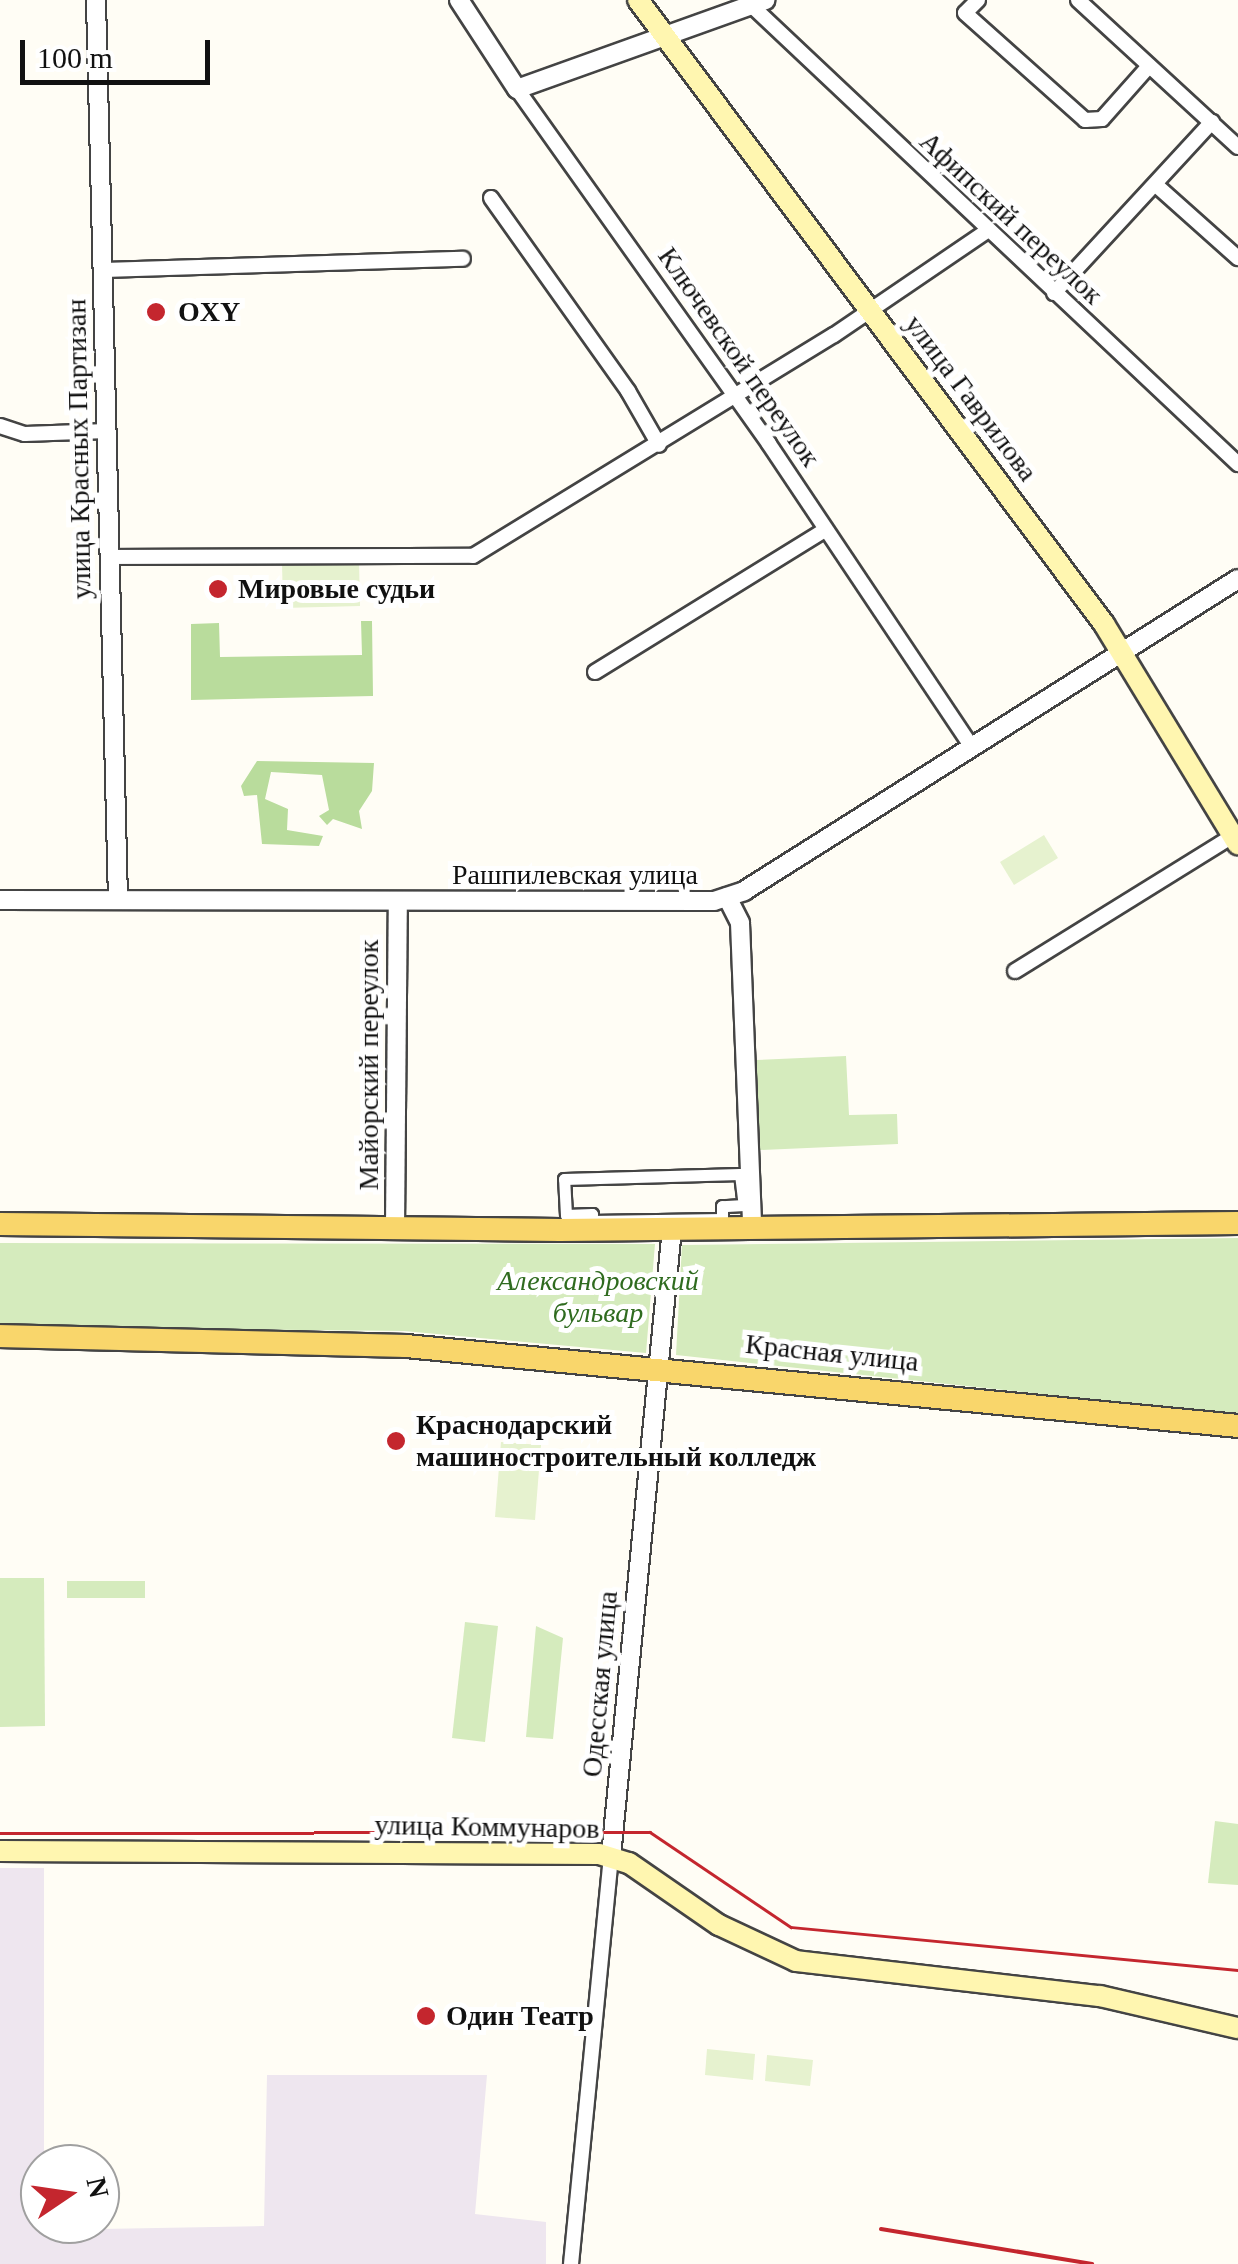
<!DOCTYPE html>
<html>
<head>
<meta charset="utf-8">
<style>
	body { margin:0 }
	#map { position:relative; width:1238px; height:2264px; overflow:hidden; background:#fffdf5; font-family:"Times New Roman",serif }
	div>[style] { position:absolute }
	.industrial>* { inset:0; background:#eee6ef }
	.green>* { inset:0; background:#d5ebbd }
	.forest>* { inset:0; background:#b9dc9c }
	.pitch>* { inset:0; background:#e6f2cf }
	.roads { filter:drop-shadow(2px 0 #444) drop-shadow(-2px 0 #444) drop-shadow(0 2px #444) drop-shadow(0 -2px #444) }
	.pedestrian>* { height:11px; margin:-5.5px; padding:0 5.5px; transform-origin:5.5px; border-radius:5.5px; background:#fff }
	.minor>* { height:14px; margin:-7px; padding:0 7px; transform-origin:7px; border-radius:7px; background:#fff }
	.tertiary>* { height:18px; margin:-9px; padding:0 9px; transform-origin:9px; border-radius:9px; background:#fff }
	.secondary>* { height:20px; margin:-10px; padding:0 10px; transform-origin:10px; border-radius:10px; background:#fff6b0 }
	.primary>* { height:22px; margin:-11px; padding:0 11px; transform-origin:11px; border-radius:11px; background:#f9d66b }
	.tram>* { height:2.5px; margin:-1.25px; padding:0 1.25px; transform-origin:1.25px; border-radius:1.25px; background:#c4262e }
	.rail>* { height:4px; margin:-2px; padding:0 2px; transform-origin:2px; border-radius:2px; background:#c4262e }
	.dots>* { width:28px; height:28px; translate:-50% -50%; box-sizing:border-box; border:5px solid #fff; border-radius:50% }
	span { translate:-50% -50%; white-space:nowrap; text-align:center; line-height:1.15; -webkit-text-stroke:10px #fff; paint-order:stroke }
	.street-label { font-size:28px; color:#111 }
	.poi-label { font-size:28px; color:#111; font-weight:700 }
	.left { translate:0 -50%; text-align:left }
	.park-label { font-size:28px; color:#2f6b1f; font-style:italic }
	.north { position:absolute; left:20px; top:2144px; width:100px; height:100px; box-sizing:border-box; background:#fff; border:2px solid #a0a0a0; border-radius:50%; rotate:77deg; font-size:28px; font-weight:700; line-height:40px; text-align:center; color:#111 }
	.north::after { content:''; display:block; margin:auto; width:35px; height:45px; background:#c4262e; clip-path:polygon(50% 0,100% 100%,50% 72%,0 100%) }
	.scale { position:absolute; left:20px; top:40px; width:190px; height:45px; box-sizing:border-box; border:5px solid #111; border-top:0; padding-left:12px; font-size:30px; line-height:35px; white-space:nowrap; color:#111; -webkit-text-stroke:8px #fff; paint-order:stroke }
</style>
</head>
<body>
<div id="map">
	<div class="industrial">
		<i style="clip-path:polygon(0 1868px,44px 1868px,44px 2230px,264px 2226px,267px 2075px,487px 2075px,475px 2214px,546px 2222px,546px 2264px,0 2264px)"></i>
	</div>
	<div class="green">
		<i style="clip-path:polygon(846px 1056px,849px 1115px,897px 1114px,898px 1144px,760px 1150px,756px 1060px)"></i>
		<i style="clip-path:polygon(1238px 1238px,1238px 1415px,676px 1355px,682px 1245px)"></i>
		<i style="clip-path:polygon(0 1243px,655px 1244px,646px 1353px,404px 1331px,0 1327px)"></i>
		<i style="clip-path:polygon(0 1578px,44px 1578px,45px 1726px,0 1727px)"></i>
		<i style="clip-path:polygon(67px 1581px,145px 1581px,145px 1598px,67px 1598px)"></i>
		<i style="clip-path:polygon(465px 1622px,498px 1626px,485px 1742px,452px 1738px)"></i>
		<i style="clip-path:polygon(536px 1626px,563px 1638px,553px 1739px,526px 1737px)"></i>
		<i style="clip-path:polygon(1215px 1821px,1238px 1824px,1238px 1885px,1208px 1883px)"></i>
	</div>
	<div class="forest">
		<i style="clip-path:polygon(361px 621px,372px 621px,373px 696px,191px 700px,191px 624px,219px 623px,220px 657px,362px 655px)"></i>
		<i style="clip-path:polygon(257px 761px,374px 763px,372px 791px,359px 811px,362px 829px,333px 819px,327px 825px,319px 816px,329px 810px,322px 775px,271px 772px,265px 799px,288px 809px,287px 830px,323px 836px,319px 846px,262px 844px,257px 795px,244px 796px,241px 786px)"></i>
	</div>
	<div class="pitch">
		<i style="clip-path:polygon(359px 561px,360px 606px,283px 608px,282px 563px)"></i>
		<i style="clip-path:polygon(1044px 835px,1058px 858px,1014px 885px,1000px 862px)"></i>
		<i style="clip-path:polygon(501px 1442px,541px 1445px,535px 1520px,495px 1517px)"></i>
		<i style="clip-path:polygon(707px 2049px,755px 2054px,753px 2080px,705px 2075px)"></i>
		<i style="clip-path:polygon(767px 2055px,813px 2060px,810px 2086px,765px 2081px)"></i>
	</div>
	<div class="roads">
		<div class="pedestrian">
			<i style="left:740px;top:1174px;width:31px;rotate:83deg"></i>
			<i style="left:744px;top:1205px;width:22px;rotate:177deg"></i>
			<i style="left:722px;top:1206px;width:13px;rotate:90deg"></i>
			<i style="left:722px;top:1219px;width:131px;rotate:179.1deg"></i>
			<i style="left:591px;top:1221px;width:7px;rotate:-82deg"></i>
			<i style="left:592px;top:1214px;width:26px;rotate:178deg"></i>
			<i style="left:566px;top:1215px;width:36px;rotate:-93deg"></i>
			<i style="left:564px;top:1179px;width:176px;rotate:-1.6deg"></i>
		</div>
		<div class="minor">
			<i style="left:978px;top:0;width:18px;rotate:135deg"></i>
			<i style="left:965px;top:13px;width:161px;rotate:41.7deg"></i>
			<i style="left:1085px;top:120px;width:17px;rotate:-3deg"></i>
			<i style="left:1102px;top:119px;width:71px;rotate:-48.4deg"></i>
			<i style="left:1078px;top:0;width:217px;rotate:42.6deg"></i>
			<i style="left:752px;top:6px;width:668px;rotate:43.3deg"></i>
			<i style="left:517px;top:89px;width:435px;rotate:54.6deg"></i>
			<i style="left:769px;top:444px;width:365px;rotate:56.2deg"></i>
			<i style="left:1156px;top:185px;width:110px;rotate:41.7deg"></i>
			<i style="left:491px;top:198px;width:237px;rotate:54.6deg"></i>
			<i style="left:628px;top:391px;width:62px;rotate:60.1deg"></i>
			<i style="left:103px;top:270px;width:360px;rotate:-1.8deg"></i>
			<i style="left:1054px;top:293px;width:233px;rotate:-47.3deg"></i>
			<i style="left:0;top:426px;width:26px;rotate:18deg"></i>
			<i style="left:25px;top:434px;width:82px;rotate:-2.1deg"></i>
			<i style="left:110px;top:557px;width:363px;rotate:-0.2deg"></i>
			<i style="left:473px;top:556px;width:423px;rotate:-31.5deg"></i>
			<i style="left:834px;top:335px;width:185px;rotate:-34.2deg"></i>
			<i style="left:595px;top:672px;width:270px;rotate:-31.7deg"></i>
			<i style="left:1015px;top:971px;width:256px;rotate:-31.8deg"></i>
			<i style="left:571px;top:2264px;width:410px;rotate:-84.4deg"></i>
		</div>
		<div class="tertiary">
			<i style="left:96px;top:0;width:898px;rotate:88.6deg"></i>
			<i style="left:459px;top:0;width:106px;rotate:56.9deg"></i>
			<i style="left:517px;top:89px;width:264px;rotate:-19.7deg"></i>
			<i style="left:727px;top:897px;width:29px;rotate:63deg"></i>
			<i style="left:740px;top:923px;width:304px;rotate:87.7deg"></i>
			<i style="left:0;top:900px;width:714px;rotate:0.08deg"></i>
			<i style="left:714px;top:901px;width:32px;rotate:-18deg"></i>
			<i style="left:744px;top:891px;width:584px;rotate:-32.28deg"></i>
			<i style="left:395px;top:1227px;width:324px;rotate:-89.5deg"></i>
			<i style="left:611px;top:1856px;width:631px;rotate:-84.45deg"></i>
		</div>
		<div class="secondary">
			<i style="left:638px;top:0;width:779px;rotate:53.25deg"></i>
			<i style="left:1104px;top:624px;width:258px;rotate:58.7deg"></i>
			<i style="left:0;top:1851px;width:599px;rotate:0.29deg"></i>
			<i style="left:599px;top:1854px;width:31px;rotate:17deg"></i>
			<i style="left:629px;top:1863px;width:109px;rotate:34.6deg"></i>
			<i style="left:719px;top:1925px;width:85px;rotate:25.1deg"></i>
			<i style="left:796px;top:1961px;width:306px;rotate:6.6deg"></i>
			<i style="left:1100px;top:1996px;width:142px;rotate:13.1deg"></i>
		</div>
		<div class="primary">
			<i style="left:0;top:1224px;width:560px;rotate:0.61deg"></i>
			<i style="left:560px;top:1230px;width:678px;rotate:-0.59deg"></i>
			<i style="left:0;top:1336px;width:406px;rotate:1.4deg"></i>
			<i style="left:406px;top:1346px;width:836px;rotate:5.49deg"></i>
		</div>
	</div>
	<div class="tram">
		<i style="left:0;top:1833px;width:650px;rotate:-0.09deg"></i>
		<i style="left:650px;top:1832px;width:170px;rotate:34deg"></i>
		<i style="left:791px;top:1927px;width:449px;rotate:5.5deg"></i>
	</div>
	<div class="rail">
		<i style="left:881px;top:2229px;width:214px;rotate:9.4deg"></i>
	</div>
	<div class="dots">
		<i style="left:156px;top:312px;background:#c4262e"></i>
		<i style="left:218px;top:589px;background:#c4262e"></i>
		<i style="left:396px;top:1441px;background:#c4262e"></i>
		<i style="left:426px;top:2016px;background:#c4262e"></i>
	</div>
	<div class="street-label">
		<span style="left:1011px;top:218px;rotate:43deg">Афипский переулок</span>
		<span style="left:739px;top:357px;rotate:55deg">Ключевской переулок</span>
		<span style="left:971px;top:398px;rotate:53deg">улица Гаврилова</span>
		<span style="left:79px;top:449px;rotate:-91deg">улица Красных Партизан</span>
		<span style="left:575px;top:875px">Рашпилевская улица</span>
		<span style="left:369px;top:1065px;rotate:-90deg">Майорский переулок</span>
		<span style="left:832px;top:1353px;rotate:6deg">Красная улица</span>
		<span style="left:600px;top:1684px;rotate:-85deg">Одесская улица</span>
		<span style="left:487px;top:1827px;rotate:1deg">улица Коммунаров</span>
	</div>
	<div class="poi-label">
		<span class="left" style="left:178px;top:312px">OXY</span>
		<span class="left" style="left:238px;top:589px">Мировые судьи</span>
		<span class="left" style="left:416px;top:1441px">Краснодарский<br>машиностроительный колледж</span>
		<span class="left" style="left:446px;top:2016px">Один Театр</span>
	</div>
	<div class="park-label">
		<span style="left:598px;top:1297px">Александровский<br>бульвар</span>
	</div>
	<div class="north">N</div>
	<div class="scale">100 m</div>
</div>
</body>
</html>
